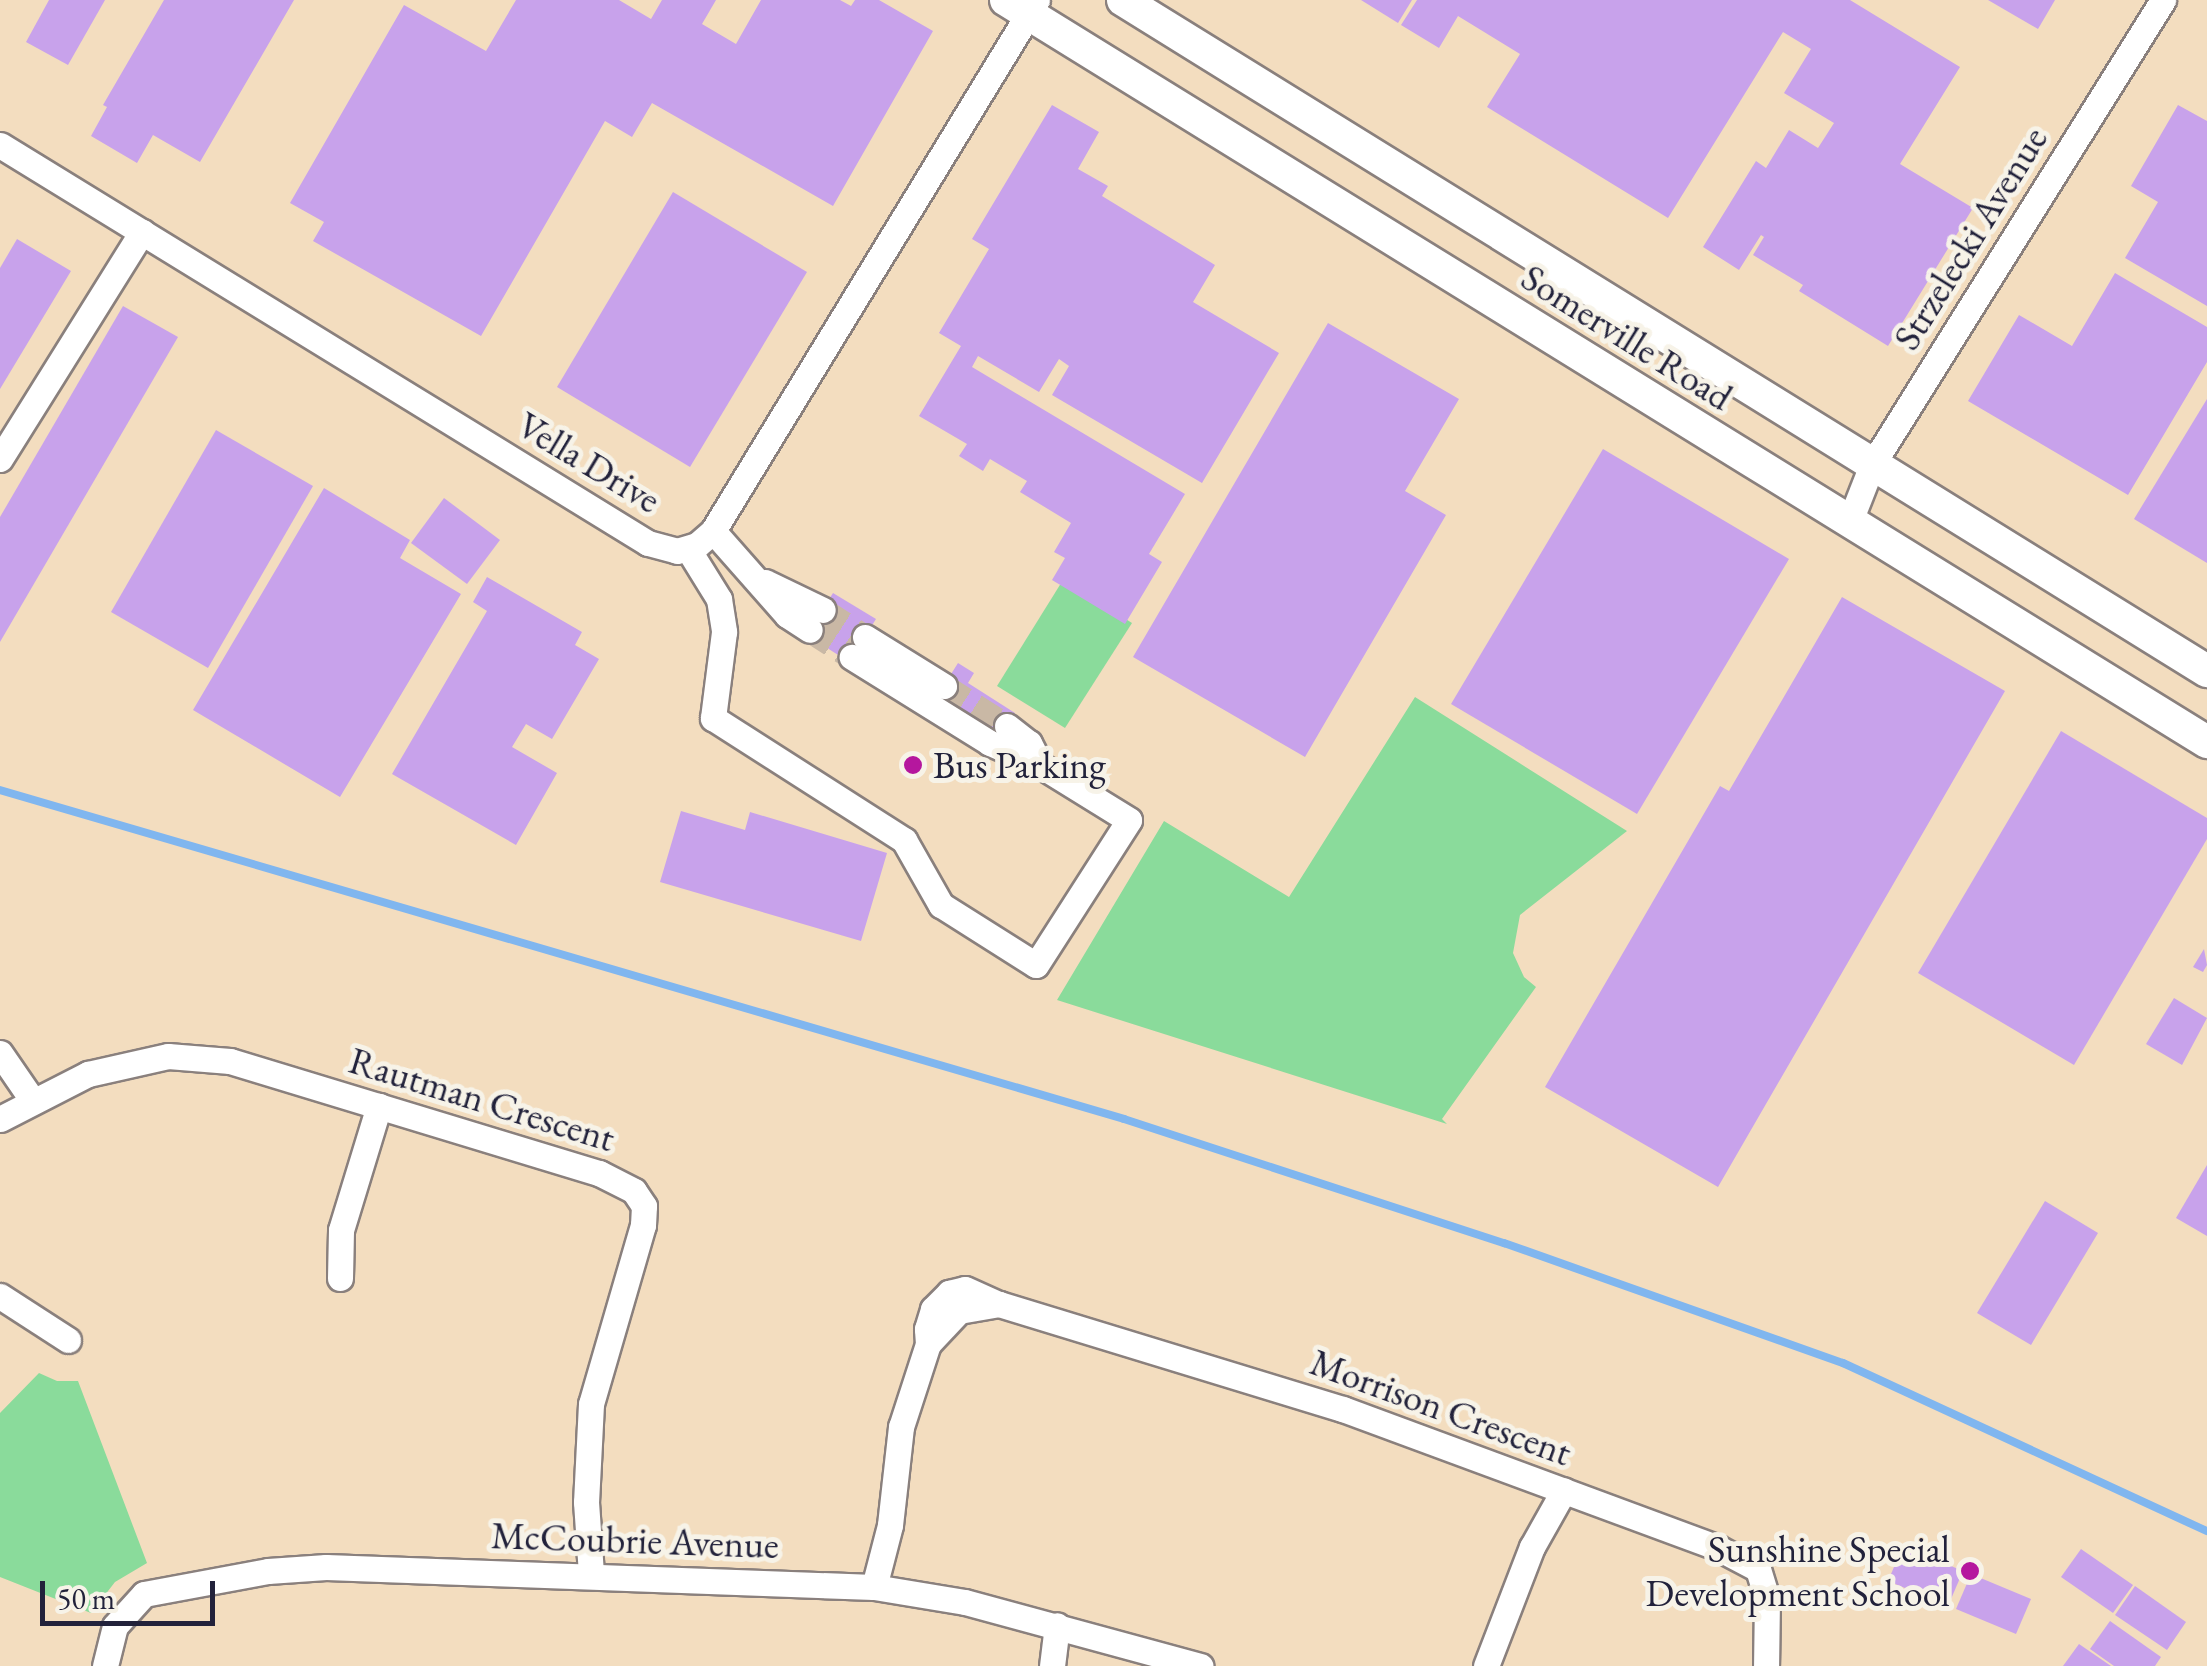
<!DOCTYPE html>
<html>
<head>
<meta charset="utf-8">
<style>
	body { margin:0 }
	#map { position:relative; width:2207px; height:1666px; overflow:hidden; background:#f3ddbf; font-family:"EB Garamond",serif }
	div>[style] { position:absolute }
	.green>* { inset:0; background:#8adb9b }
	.stream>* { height:8px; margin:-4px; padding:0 4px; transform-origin:4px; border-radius:4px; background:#80b6ef }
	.building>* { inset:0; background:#c8a2eb }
	.minor-tunnel>* { height:25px; margin-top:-12.5px; transform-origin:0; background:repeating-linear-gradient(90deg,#c9b8a5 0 25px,transparent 0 37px) }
	.roads { filter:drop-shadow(2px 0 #8a807d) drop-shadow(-2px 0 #8a807d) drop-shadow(0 2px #8a807d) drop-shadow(0 -2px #8a807d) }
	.minor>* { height:25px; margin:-12.5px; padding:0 12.5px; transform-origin:12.5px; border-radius:12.5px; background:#fff }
	.major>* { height:32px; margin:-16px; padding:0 16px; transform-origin:16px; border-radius:16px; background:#fff }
	.dots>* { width:28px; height:28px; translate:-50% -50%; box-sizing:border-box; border:5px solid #f7f3e8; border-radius:50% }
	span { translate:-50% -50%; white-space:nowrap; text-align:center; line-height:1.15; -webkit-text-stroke:10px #f7f3e8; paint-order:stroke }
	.street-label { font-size:38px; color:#22223b }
	.poi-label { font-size:38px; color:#22223b }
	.left { translate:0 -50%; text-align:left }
	.right { translate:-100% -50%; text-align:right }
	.scale { position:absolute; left:40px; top:1581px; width:175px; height:45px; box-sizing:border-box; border:5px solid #22223b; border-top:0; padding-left:12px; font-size:30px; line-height:35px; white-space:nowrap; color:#22223b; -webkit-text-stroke:8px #f7f3e8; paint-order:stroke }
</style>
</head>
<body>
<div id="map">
	<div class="green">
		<i style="clip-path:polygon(1063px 580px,1132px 623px,1065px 728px,997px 686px)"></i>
		<i style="clip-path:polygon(1415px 697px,1627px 831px,1520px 915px,1513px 953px,1524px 977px,1536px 987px,1442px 1119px,1447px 1124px,1057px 1000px,1164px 821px,1289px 897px)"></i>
		<i style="clip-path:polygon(39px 1373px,57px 1381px,78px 1381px,147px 1563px,115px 1582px,91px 1613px,0 1577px,0 1413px)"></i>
	</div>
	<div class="stream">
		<i style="left:0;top:790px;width:1171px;rotate:16.31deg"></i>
		<i style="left:1124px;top:1119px;width:400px;rotate:18.1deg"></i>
		<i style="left:1504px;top:1243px;width:360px;rotate:19.5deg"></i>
		<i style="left:1843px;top:1363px;width:401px;rotate:24.8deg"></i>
	</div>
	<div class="building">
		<i style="clip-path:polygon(49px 0,105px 0,68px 65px,26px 42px)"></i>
		<i style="clip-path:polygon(164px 0,294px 0,200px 162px,153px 135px,137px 163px,91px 136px,107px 107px,103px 105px)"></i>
		<i style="clip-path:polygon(516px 0,619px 0,651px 19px,662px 0,716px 0,702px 24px,736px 44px,761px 0,840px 0,851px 6px,855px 0,879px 0,933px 31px,833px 206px,652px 103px,632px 137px,605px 121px,481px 336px,313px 241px,324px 222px,290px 203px,404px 5px,486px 51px)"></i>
		<i style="clip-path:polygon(1361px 0,1412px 0,1398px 23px)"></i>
		<i style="clip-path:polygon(1417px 0,1850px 0,1960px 67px,1900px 164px,1973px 208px,1888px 346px,1799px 291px,1803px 285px,1753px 255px,1764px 237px,1761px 235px,1739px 270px,1703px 247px,1756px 161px,1766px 168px,1789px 130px,1818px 148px,1834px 123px,1784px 93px,1811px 49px,1783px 32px,1668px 218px,1487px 107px,1520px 54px,1458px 16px,1439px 48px,1401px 25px)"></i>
		<i style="clip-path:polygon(1988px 0,2055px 0,2038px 29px)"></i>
		<i style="clip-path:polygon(1052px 105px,1099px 132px,1078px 169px,1108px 186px,1102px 196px,1215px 265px,1193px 302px,1279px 353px,1202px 483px,1052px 395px,1069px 366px,1059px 359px,1039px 392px,978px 356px,972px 367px,1185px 494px,1149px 554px,1162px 562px,1125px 624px,1052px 580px,1065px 558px,1054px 552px,1071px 523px,1020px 492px,1027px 481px,990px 459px,983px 471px,959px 456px,967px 444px,919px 416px,961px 346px,939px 333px,989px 249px,972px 239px)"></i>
		<i style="clip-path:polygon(2178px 105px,2207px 121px,2207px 306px,2125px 258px,2158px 202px,2131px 186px)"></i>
		<i style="clip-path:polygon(673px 192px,807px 272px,690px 467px,557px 387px)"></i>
		<i style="clip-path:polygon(17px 239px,71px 271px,0 389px,0 268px)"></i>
		<i style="clip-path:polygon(2115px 273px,2207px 327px,2207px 362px,2128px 495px,1968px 401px,2019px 315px,2072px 346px)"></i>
		<i style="clip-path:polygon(123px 306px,178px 337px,0 642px,0 517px)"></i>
		<i style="clip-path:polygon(1328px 323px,1459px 399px,1405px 491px,1446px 515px,1305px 757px,1133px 657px)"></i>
		<i style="clip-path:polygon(2207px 399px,2207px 563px,2134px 519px)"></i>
		<i style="clip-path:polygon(216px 430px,313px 486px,208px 668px,111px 612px)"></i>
		<i style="clip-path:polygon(1603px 449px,1789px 559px,1637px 814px,1451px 704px)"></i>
		<i style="clip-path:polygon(324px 488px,410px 540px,400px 558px,461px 594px,340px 797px,193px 710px)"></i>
		<i style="clip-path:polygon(444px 498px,500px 540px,467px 584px,411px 543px)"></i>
		<i style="clip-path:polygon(487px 577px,582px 632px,575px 645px,599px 659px,552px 739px,526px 724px,512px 747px,557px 773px,516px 845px,392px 774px,487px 611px,473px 602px)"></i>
		<i style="clip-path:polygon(833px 593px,876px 619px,849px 662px,807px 635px)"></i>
		<i style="clip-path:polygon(1842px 597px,2005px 691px,1718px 1187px,1545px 1087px,1720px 786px,1729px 791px)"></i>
		<i style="clip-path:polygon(958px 663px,974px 673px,968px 683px,1015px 713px,1000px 738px,936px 698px)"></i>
		<i style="clip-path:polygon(2061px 731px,2207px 818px,2207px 839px,2074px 1065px,1918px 973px)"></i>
		<i style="clip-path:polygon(681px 811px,745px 830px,750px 812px,887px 853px,861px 941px,660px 882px)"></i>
		<i style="clip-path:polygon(2204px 949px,2207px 965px,2203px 972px,2193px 967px)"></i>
		<i style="clip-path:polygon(2174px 998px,2207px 1018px,2182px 1065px,2146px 1044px)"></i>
		<i style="clip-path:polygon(2207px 1165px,2207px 1236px,2176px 1218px)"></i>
		<i style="clip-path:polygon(2045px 1201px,2098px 1233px,2031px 1345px,1977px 1313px)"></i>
		<i style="clip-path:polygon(1903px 1546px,1963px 1571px,1948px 1606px,1888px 1581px)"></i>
		<i style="clip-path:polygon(2081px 1549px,2133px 1585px,2113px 1613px,2061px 1577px)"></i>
		<i style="clip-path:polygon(1971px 1574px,2031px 1599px,2016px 1634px,1956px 1609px)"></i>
		<i style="clip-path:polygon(2135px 1586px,2186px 1622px,2167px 1650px,2115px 1615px)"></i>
		<i style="clip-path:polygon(2110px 1621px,2161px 1657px,2155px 1666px,2114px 1666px,2090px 1649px)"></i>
		<i style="clip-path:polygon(2079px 1644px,2111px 1666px,2063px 1666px)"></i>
	</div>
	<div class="minor-tunnel">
		<i style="left:823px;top:610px;width:50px;rotate:32.7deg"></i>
		<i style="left:810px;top:630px;width:50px;rotate:32.7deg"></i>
		<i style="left:944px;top:686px;width:75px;rotate:32.4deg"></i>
	</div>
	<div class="roads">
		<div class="minor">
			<i style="left:0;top:145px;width:760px;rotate:31.56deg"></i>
			<i style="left:648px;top:543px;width:30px;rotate:15deg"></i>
			<i style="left:677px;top:551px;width:21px;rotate:-17deg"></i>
			<i style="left:697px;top:545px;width:21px;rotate:-41deg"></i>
			<i style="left:713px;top:531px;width:622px;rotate:-58.61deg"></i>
			<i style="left:0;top:459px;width:268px;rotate:-58deg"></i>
			<i style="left:1850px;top:521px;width:60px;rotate:-68.6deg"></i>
			<i style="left:1872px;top:465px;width:549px;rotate:-57.96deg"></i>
			<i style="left:713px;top:531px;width:112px;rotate:48.6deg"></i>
			<i style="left:787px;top:615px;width:27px;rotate:33deg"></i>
			<i style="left:688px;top:549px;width:59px;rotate:58.2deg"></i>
			<i style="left:719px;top:599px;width:33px;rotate:81deg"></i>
			<i style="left:724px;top:632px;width:87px;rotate:97.3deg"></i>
			<i style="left:713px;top:718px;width:227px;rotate:32.6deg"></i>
			<i style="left:904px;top:840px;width:75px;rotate:60.4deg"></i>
			<i style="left:941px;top:905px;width:112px;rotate:32.3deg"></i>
			<i style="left:1036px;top:965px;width:172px;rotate:-57.3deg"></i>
			<i style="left:1129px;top:820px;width:105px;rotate:-148.3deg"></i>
			<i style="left:1040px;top:765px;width:55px;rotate:-156.3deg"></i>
			<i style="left:990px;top:743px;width:163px;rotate:-148.1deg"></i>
			<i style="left:765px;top:582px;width:64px;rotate:25.8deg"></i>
			<i style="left:865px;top:637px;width:93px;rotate:31.8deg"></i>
			<i style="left:1007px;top:726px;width:28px;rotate:38deg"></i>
			<i style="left:1029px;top:743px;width:25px;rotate:63deg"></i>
			<i style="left:0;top:1053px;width:58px;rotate:55.5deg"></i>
			<i style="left:0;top:1119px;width:99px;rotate:-27.1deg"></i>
			<i style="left:88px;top:1074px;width:82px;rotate:-12.7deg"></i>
			<i style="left:168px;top:1056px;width:62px;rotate:4.6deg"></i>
			<i style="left:230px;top:1061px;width:386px;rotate:16.9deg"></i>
			<i style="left:599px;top:1173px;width:39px;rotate:27deg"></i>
			<i style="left:634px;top:1191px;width:18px;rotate:56deg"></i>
			<i style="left:644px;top:1206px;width:19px;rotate:93deg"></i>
			<i style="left:643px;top:1225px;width:186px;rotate:106.2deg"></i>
			<i style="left:591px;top:1404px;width:98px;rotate:92.9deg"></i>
			<i style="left:586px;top:1502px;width:71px;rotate:86deg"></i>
			<i style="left:340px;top:1278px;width:48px;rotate:-88.8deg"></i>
			<i style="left:341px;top:1230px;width:130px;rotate:-73deg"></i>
			<i style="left:0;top:1296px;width:81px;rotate:32.9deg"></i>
			<i style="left:928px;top:1344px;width:15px;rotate:-94deg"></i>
			<i style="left:927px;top:1329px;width:21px;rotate:-73deg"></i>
			<i style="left:933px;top:1309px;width:23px;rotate:-45deg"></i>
			<i style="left:949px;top:1293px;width:16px;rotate:-14deg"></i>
			<i style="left:965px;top:1289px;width:37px;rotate:24deg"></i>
			<i style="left:999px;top:1304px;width:360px;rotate:17deg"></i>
			<i style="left:1343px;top:1409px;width:400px;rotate:20.3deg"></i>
			<i style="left:1718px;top:1548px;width:45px;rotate:27.7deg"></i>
			<i style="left:1758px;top:1569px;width:30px;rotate:73deg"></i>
			<i style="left:1767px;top:1598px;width:68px;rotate:90.8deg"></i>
			<i style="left:874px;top:1587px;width:64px;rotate:-75.5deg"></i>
			<i style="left:890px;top:1525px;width:99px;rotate:-83.6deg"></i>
			<i style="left:901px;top:1427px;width:87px;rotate:-72deg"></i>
			<i style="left:928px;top:1344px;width:45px;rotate:-46.8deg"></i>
			<i style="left:959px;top:1311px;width:41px;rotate:-9.9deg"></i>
			<i style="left:105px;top:1666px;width:41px;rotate:-76deg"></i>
			<i style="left:115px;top:1626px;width:43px;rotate:-47.8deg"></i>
			<i style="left:144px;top:1594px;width:126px;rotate:-10.5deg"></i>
			<i style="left:268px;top:1571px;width:58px;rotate:-3.9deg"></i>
			<i style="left:326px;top:1567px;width:548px;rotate:2.09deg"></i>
			<i style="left:874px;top:1587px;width:92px;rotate:9.4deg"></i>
			<i style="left:965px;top:1602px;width:244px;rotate:15.2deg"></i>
			<i style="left:1052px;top:1666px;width:41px;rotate:-83deg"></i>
			<i style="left:1486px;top:1666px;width:128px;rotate:-68.9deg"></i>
			<i style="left:1532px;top:1547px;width:65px;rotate:-60.7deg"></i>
		</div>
		<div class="major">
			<i style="left:1006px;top:0;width:1412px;rotate:31.71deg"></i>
			<i style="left:1123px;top:0;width:1275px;rotate:31.76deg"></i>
		</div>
	</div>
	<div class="dots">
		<i style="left:913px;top:765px;background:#b5179e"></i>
		<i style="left:1970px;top:1571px;background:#b5179e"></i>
	</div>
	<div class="street-label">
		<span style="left:1970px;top:238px;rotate:-58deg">Strzelecki Avenue</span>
		<span style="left:1627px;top:337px;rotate:32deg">Somerville Road</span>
		<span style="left:589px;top:462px;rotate:31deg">Vella Drive</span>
		<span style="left:482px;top:1099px;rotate:17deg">Rautman Crescent</span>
		<span style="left:1441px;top:1407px;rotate:20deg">Morrison Crescent</span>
		<span style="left:635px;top:1540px;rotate:2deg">McCoubrie Avenue</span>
	</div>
	<div class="poi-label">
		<span class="left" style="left:933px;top:765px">Bus Parking</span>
		<span class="right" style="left:1950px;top:1571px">Sunshine Special<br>Development School</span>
	</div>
	<div class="scale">50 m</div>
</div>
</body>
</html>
